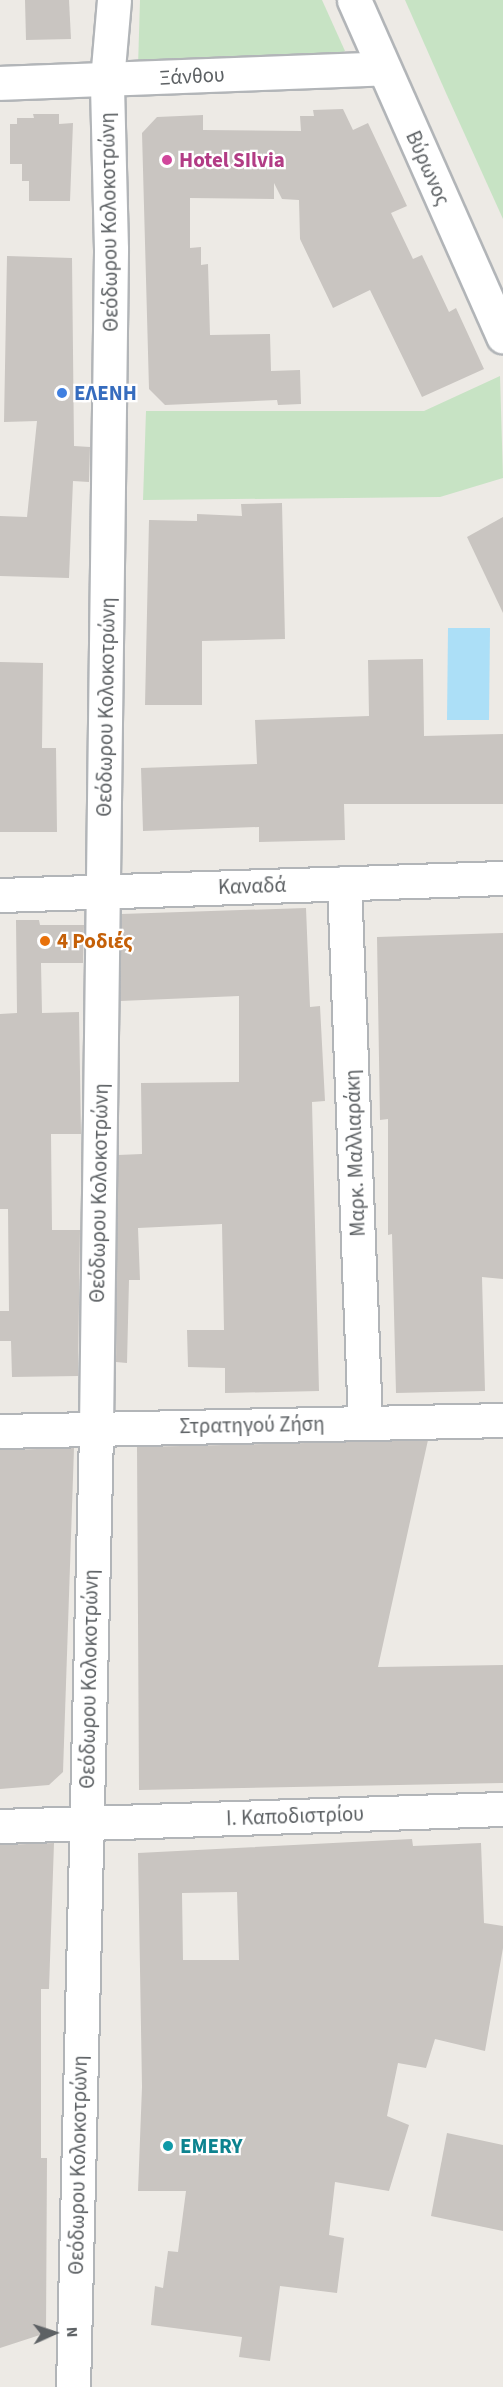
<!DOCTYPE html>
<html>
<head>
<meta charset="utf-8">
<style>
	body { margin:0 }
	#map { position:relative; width:503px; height:2387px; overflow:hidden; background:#edeae5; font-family:"Source Sans 3",sans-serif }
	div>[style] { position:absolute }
	.green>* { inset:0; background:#c7e3c4 }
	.water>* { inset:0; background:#acdff7 }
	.building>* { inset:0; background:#c9c5c1 }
	.roads { filter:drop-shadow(2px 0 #b2b5b8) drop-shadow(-2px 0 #b2b5b8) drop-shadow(0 2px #b2b5b8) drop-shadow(0 -2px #b2b5b8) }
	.minor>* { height:33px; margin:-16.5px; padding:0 16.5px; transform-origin:16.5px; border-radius:16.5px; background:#fff }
	.dots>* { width:16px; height:16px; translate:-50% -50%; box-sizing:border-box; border:3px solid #fff; border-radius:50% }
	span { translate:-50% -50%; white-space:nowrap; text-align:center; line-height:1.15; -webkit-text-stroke:4.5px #fff; paint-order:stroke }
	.street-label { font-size:21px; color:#5d6164 }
	.hotel-label { font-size:21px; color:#b23c85; font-weight:700 }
	.left { translate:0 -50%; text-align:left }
	.shop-label { font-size:21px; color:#366cbe; font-weight:700 }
	.food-label { font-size:21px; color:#c56008; font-weight:700 }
	.culture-label { font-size:21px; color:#0d838f; font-weight:700 }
	.north { position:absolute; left:24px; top:2303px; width:60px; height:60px; -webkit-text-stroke:4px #fff; paint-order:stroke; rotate:87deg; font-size:16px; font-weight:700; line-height:24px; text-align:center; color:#5d6164 }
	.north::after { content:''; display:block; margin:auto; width:21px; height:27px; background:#5d6164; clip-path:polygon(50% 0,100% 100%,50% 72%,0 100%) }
</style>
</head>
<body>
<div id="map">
	<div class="green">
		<i style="clip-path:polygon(140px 0,322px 0,345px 51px,317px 66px,138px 67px)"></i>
		<i style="clip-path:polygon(405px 0,503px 0,503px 219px,446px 93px)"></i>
		<i style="clip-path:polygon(500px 376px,503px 478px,440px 497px,143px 500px,146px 411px,424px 411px)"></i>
	</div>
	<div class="water">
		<i style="clip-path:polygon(448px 628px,490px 628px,489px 720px,447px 720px)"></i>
	</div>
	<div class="building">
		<i style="clip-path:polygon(25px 0,69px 0,71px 39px,26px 40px)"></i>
		<i style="clip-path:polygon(343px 109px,353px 130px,368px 123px,407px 206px,391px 213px,413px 259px,422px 255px,449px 312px,456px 308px,484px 369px,422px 397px,370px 290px,333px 308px,300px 239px,299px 200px,282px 199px,274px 183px,274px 199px,190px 198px,190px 248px,201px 247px,201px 265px,208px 264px,210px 335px,270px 334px,271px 371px,300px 370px,301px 404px,278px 405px,277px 400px,165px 405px,149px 389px,142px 133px,157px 117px,203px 115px,203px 130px,301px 131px,300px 116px,314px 116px,313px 110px)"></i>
		<i style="clip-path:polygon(33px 114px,59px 114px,59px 124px,73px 123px,70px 201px,29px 201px,29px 181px,22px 181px,22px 164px,10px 164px,10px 124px,17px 124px,17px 118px,34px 118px)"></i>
		<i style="clip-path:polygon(7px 256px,72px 258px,74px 446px,90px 447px,89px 482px,73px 481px,69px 578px,0 576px,0 516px,27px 517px,37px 421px,4px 422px)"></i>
		<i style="clip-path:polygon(282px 503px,285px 639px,202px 641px,202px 705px,145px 705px,149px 520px,197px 521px,197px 514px,242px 516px,241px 504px)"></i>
		<i style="clip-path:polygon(503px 517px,503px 613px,467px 537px)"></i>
		<i style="clip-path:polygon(423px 659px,424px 736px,503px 734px,503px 804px,344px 804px,345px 840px,259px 842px,259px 827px,143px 831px,141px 768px,257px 764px,255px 720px,369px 716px,368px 660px)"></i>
		<i style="clip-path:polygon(0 662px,43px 663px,42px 748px,56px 748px,57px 832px,0 832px)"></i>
		<i style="clip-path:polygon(306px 908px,310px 1007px,320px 1006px,325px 1101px,312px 1102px,319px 1391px,225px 1393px,225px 1368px,188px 1367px,187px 1330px,224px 1330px,222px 1224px,138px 1228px,140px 1280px,129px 1280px,127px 1363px,116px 1362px,118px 1155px,142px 1154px,141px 1083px,239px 1082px,239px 996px,120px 1001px,121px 914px)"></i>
		<i style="clip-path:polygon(16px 920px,39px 920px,40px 925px,84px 925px,83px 963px,41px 963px,42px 1013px,79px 1012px,81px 1134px,51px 1134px,52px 1230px,80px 1230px,78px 1376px,12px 1377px,11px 1341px,0 1341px,0 1311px,9px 1311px,8px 1209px,0 1209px,0 1014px,17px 1013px)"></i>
		<i style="clip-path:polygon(503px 933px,503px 1279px,482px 1277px,485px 1391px,396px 1393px,392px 1234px,388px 1235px,388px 1119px,380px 1120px,377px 937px)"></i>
		<i style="clip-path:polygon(428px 1440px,378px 1667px,503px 1665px,503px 1783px,139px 1790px,137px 1447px)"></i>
		<i style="clip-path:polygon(74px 1448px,63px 1772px,49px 1785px,0 1789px,0 1450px)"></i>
		<i style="clip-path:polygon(evenodd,412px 1839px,413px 1846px,481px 1843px,484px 1923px,503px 1926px,503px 1948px,485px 2051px,435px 2039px,426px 2068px,398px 2063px,387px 2116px,409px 2125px,389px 2191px,335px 2182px,329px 2235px,344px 2238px,337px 2293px,280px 2286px,270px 2361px,239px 2357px,242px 2337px,151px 2325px,155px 2286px,163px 2288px,168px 2251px,178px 2252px,186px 2191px,138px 2191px,142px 2087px,138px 1853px,412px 1839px,237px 1892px,239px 1960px,183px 1960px,182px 1893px,237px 1892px)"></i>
		<i style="clip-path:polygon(54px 1843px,49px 1989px,41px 1989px,41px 2158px,47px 2158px,46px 2333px,0 2348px,0 1845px)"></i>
		<i style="clip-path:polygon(447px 2133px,503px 2145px,503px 2231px,431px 2216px)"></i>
	</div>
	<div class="roads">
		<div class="minor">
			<i style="left:354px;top:0;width:368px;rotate:66.1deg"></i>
			<i style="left:0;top:83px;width:383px;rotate:-2.2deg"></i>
			<i style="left:344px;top:883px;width:540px;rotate:87.77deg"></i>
			<i style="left:0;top:895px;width:503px;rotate:-1.94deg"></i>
			<i style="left:0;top:1431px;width:503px;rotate:-1.25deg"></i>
			<i style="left:0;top:1826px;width:503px;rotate:-1.94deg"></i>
			<i style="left:73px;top:2387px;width:958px;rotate:-88.62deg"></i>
			<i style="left:96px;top:1429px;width:1180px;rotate:-89.27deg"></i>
			<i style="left:111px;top:249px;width:169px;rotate:-91.4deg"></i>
			<i style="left:107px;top:80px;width:80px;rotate:-85deg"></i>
		</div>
	</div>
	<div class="dots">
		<i style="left:167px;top:160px;background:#d1479c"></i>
		<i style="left:62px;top:393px;background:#3f7fe0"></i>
		<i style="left:45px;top:941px;background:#e8710a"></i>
		<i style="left:168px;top:2146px;background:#0f9aa8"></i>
	</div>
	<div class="street-label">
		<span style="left:192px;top:76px;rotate:-3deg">Ξάνθου</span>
		<span style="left:428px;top:168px;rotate:66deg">Βύρωνος</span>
		<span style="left:109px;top:222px;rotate:-91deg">Θεόδωρου Κολοκοτρώνη</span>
		<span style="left:106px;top:707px;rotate:-89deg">Θεόδωρου Κολοκοτρώνη</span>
		<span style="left:252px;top:886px;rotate:-2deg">Καναδά</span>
		<span style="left:355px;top:1153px;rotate:-92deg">Μαρκ. Μαλλιαράκη</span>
		<span style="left:99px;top:1193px;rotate:-89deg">Θεόδωρου Κολοκοτρώνη</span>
		<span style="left:252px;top:1425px;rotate:-1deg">Στρατηγού Ζήση</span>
		<span style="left:89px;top:1679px;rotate:-89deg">Θεόδωρου Κολοκοτρώνη</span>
		<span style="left:295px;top:1816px;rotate:-2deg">Ι. Καποδιστρίου</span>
		<span style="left:78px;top:2165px;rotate:-89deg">Θεόδωρου Κολοκοτρώνη</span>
	</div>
	<div class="hotel-label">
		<span class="left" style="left:179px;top:160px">Hotel SIlvia</span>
	</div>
	<div class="shop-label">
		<span class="left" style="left:74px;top:393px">ΕΛΕΝΗ</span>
	</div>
	<div class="food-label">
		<span class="left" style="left:57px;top:941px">4 Ροδιές</span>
	</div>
	<div class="culture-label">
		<span class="left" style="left:180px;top:2146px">EMERY</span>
	</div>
	<div class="north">N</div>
</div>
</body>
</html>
